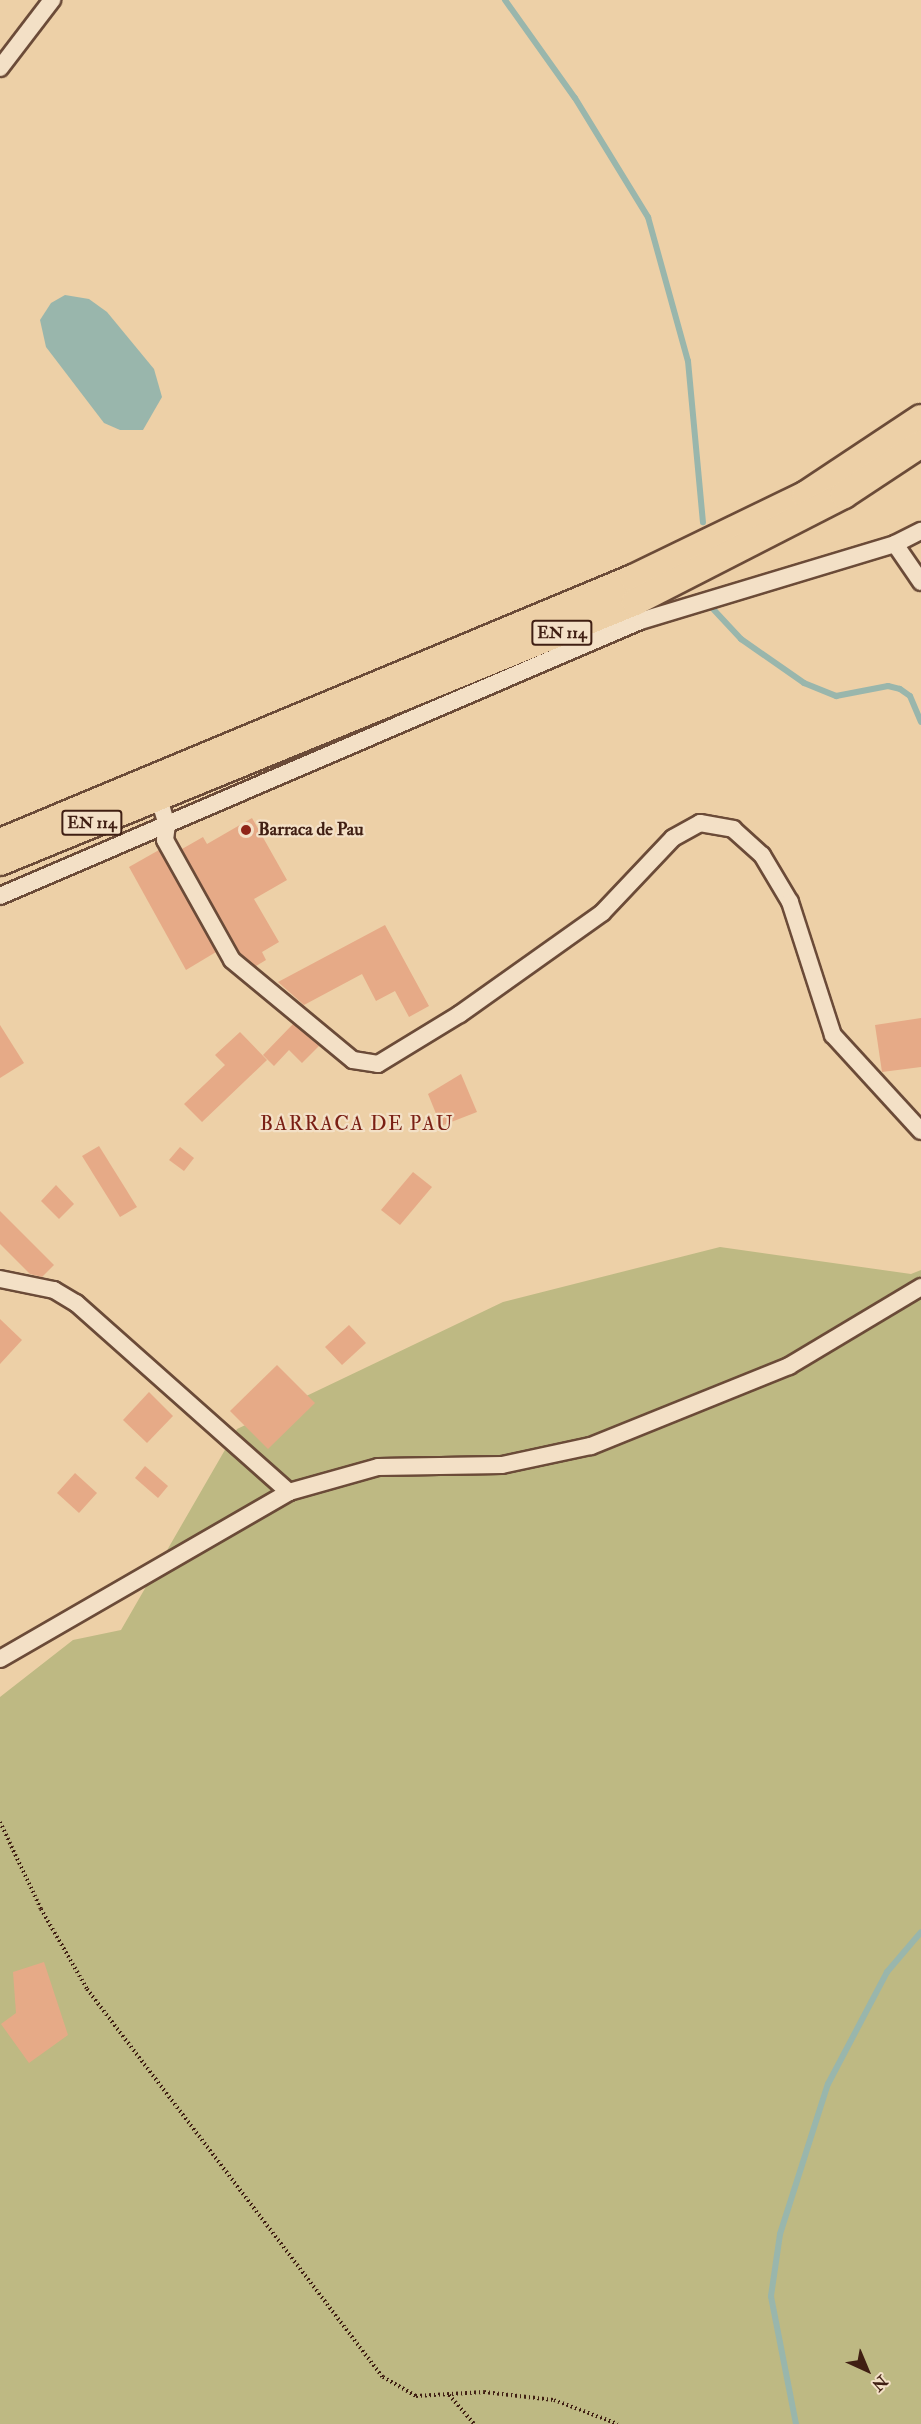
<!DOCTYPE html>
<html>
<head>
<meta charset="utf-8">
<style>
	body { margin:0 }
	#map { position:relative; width:921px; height:2424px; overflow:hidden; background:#edd0a7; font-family:"IM FELL Double Pica",serif }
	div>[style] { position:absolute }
	.green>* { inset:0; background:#beb983 }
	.water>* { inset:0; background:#99b6ac }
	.stream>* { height:6px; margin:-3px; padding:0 3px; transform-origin:3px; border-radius:3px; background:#99b6ac }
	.building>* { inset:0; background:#e6aa87 }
	.path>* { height:4px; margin-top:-2px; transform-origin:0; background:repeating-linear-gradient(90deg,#401f13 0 1.5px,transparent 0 4.5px) }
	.roads { filter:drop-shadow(2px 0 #6b4b38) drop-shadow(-2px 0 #6b4b38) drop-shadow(0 2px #6b4b38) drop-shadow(0 -2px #6b4b38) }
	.street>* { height:16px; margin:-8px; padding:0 8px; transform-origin:8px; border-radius:8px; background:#f3e0c6 }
	.primary>* { height:26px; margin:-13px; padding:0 13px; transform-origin:13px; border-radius:13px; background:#edd0a7 }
	.dots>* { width:16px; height:16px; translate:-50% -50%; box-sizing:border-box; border:3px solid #f3e0c6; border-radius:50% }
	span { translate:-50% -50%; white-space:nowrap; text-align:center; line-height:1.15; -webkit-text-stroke:4.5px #f3e0c6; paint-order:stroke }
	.shield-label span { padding:2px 4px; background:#f3e0c6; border:2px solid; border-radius:4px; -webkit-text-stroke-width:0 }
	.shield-label { font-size:16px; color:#401f13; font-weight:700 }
	.poi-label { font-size:18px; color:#401f13; font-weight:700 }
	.left { translate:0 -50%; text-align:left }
	.neighbourhood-label { font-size:20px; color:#7a1f14; letter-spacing:1.5px }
	.north { position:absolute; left:837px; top:2340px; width:60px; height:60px; -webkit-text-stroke:4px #f3e0c6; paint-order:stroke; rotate:136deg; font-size:16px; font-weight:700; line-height:24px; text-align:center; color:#401f13 }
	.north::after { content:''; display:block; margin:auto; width:21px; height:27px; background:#401f13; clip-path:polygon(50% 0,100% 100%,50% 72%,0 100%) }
</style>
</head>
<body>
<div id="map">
	<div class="green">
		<i style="clip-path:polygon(720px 1247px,911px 1274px,921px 1270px,921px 2424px,0 2424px,0 1697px,73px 1640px,121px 1630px,237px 1429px,503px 1302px)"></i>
	</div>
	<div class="water">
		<i style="clip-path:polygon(65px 295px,89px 299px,107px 312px,154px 369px,162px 397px,143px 430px,120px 430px,104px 423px,46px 347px,40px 320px,51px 303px)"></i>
	</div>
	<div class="stream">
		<i style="left:505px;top:0;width:120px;rotate:54.5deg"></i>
		<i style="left:575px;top:98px;width:140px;rotate:58.5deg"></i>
		<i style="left:648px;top:217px;width:149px;rotate:74.5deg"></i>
		<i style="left:688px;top:361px;width:162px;rotate:84.7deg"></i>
		<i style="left:714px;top:610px;width:40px;rotate:47deg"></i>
		<i style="left:741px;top:639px;width:77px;rotate:34.9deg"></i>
		<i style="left:804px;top:683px;width:35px;rotate:22deg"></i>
		<i style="left:836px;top:696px;width:53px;rotate:-10.9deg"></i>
		<i style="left:888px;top:686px;width:12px;rotate:14deg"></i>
		<i style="left:900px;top:689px;width:12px;rotate:35deg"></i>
		<i style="left:910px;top:696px;width:28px;rotate:67deg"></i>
		<i style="left:796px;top:2424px;width:130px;rotate:-101.1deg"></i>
		<i style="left:771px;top:2296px;width:63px;rotate:-81.7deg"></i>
		<i style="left:780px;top:2234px;width:157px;rotate:-72.3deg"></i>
		<i style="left:828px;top:2084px;width:127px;rotate:-62.2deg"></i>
		<i style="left:887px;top:1972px;width:52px;rotate:-49.6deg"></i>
	</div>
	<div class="building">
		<i style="clip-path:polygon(252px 818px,287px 880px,254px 899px,279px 942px,262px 952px,266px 960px,256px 966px,240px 953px,182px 849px,203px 837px,207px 844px)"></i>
		<i style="clip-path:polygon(159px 850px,216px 952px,186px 970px,129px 867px)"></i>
		<i style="clip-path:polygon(385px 925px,429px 1006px,409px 1017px,395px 991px,376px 1001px,362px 974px,304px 1005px,278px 982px)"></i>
		<i style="clip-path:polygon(921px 1018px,921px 1067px,882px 1072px,875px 1025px)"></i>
		<i style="clip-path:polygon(293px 1024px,319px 1046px,302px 1063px,289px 1050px,274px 1066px,263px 1055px)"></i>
		<i style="clip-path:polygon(0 1025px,24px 1063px,0 1078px)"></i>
		<i style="clip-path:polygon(240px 1032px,267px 1060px,202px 1122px,184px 1104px,225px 1065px,215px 1055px)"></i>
		<i style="clip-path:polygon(461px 1074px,477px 1112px,441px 1126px,428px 1094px)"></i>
		<i style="clip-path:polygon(99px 1146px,137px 1207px,120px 1217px,82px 1156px)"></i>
		<i style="clip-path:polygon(180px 1147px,194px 1158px,184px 1171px,169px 1160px)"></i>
		<i style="clip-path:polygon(413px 1172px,432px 1187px,400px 1225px,381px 1210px)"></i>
		<i style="clip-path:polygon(56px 1185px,74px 1204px,59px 1219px,41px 1201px)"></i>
		<i style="clip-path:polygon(0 1211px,54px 1265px,42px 1277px,30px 1274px,0 1244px)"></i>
		<i style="clip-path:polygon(0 1319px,22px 1340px,0 1364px)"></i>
		<i style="clip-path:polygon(349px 1325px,366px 1343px,342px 1365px,325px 1347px)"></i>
		<i style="clip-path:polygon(277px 1365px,315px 1403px,268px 1449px,230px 1411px)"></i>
		<i style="clip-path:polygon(149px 1392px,173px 1416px,147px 1443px,123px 1420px)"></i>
		<i style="clip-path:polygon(145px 1466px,168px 1486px,158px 1498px,135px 1478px)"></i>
		<i style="clip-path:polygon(75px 1473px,97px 1493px,79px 1513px,57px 1493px)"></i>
		<i style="clip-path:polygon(44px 1962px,68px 2035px,29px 2063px,1px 2024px,16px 2013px,13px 1972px)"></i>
	</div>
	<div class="path">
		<i style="left:0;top:1822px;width:96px;rotate:64.8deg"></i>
		<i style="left:41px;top:1909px;width:92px;rotate:60.1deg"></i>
		<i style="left:87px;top:1989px;width:488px;rotate:52.7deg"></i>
		<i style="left:383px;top:2377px;width:38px;rotate:30deg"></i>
		<i style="left:416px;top:2396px;width:68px;rotate:-3.4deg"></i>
		<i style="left:484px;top:2392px;width:70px;rotate:6.5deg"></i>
		<i style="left:554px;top:2400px;width:68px;rotate:20.6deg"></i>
		<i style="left:449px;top:2395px;width:38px;rotate:49deg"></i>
	</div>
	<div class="roads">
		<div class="street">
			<i style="left:0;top:68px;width:86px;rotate:-52.6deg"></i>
			<i style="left:895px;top:544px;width:46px;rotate:55.6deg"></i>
			<i style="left:156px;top:789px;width:37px;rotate:73deg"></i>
			<i style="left:167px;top:824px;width:16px;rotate:97deg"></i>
			<i style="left:165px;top:840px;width:137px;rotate:60.8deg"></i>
			<i style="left:232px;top:960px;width:157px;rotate:39.6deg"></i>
			<i style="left:353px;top:1060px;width:25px;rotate:9deg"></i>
			<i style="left:378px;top:1064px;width:96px;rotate:-31.4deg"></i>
			<i style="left:460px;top:1014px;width:174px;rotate:-35.4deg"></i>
			<i style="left:602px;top:913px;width:103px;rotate:-46.6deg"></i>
			<i style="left:673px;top:838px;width:31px;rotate:-29deg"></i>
			<i style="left:700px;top:823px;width:34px;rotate:10deg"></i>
			<i style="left:733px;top:829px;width:39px;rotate:42deg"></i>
			<i style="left:762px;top:855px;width:55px;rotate:59.2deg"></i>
			<i style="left:790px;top:902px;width:140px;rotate:72.1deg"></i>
			<i style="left:833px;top:1035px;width:130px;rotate:47.5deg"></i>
			<i style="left:0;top:896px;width:697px;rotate:-23.25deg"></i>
			<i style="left:640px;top:621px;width:266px;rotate:-16.8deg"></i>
			<i style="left:895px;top:544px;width:29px;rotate:-27deg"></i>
			<i style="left:0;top:1279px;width:55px;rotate:11.5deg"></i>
			<i style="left:54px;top:1290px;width:26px;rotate:31deg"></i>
			<i style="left:76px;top:1303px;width:285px;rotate:41.6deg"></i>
			<i style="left:0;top:1659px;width:334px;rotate:-30deg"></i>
			<i style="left:289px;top:1492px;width:92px;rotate:-15.7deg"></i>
			<i style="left:378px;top:1467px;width:124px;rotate:-0.9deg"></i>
			<i style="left:502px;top:1465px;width:91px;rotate:-12.1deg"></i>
			<i style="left:591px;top:1446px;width:214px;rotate:-22deg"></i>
			<i style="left:789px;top:1366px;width:154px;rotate:-30.9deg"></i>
		</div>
		<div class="primary">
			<i style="left:0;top:842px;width:686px;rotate:-22.64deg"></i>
			<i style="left:633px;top:578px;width:191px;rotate:-25.8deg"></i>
			<i style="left:805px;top:495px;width:139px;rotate:-33.6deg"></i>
			<i style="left:0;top:862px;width:686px;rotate:-22.27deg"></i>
			<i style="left:635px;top:602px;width:235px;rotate:-27.1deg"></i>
			<i style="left:844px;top:495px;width:92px;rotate:-33.5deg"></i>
		</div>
	</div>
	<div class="dots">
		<i style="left:246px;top:830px;background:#8f2418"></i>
	</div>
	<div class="shield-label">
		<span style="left:562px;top:633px">EN 114</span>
		<span style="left:92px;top:823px">EN 114</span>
	</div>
	<div class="poi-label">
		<span class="left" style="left:258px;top:830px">Barraca de Pau</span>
	</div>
	<div class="neighbourhood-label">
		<span style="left:357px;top:1123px">BARRACA DE PAU</span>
	</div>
	<div class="north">N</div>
</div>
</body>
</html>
